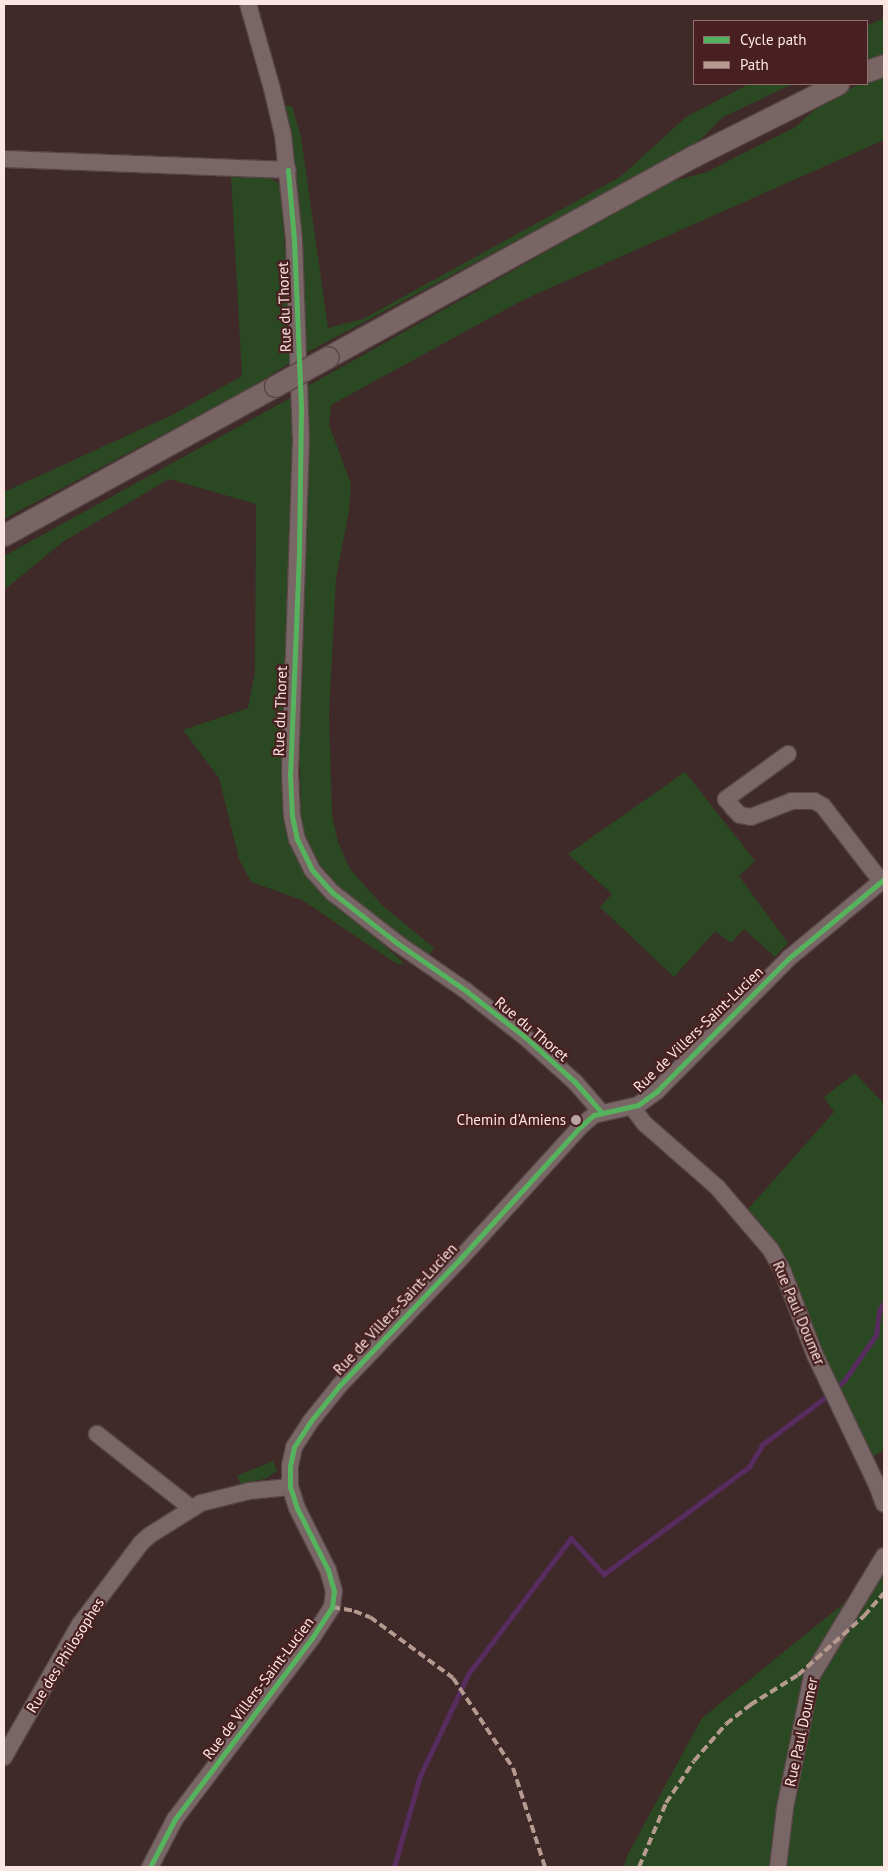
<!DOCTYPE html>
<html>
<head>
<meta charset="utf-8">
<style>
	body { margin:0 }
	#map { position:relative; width:888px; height:1871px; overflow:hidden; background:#3f2929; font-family:"PT Sans",sans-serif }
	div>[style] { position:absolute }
	.green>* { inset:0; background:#2a4922 }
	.stream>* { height:4.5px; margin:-2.25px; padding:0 2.25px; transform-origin:2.25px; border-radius:2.25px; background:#582c5f }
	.roads { filter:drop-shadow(1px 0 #574545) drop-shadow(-1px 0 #574545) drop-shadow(0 1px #574545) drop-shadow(0 -1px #574545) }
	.minor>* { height:16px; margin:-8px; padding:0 8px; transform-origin:8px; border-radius:8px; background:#796666 }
	.major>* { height:21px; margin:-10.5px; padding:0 10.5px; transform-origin:10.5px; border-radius:10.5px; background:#7a6565 }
	.bridges { filter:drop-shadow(1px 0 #574545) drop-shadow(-1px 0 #574545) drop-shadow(0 1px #574545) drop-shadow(0 -1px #574545) }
	.major-bridge>* { height:21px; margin:-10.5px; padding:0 10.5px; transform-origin:10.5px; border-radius:10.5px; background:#7a6565 }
	.quiet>* { height:4px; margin-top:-2px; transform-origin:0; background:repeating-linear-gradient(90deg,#b69a8f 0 8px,transparent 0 12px) }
	.cycleway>* { height:5px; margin:-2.5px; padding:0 2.5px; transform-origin:2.5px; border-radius:2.5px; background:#56b35d }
	.dots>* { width:14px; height:14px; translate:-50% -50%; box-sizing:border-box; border:2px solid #482021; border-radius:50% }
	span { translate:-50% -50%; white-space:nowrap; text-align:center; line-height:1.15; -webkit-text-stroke:4.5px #482021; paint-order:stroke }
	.street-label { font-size:15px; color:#fce6e4 }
	.poi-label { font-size:15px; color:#fce6e4 }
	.right { translate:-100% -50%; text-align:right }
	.frame { position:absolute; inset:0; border:5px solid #fce6e4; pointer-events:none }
	.legend { position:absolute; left:693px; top:20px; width:175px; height:65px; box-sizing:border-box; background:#482021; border:1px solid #906f6f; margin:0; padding:6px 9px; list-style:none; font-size:15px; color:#fce6e4 }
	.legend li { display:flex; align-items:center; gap:10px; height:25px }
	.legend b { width:25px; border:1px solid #906f6f }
</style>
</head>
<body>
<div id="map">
	<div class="green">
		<i style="clip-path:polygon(884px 18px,884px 53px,867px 61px,867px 26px)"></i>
		<i style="clip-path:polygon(884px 74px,884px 140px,523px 300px,331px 405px,329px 425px,351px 484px,349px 511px,336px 578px,329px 714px,332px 815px,338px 842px,350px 869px,382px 905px,434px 948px,426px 959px,343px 892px,324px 874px,308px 852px,301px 820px,299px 709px,308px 386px,670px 182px,707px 172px,795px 127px,827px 99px,861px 84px,867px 84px,867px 81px)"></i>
		<i style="clip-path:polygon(749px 84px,793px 84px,723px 117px,695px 145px,306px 353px,291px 153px,281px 106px,292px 106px,301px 137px,328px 328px,363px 319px,620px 177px,686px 117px)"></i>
		<i style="clip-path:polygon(231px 177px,269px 178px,279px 183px,282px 189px,290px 363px,243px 392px,4px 519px,4px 492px,172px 415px,242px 376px)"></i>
		<i style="clip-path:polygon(292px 397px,294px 456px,295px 853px,308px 878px,405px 964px,397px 964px,302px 900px,251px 882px,239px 859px,219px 778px,183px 730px,248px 708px,255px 672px,256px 504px,169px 479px,64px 541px,4px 590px,4px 556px)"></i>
		<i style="clip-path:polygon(685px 772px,755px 861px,739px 876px,788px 943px,775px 957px,744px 929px,731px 943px,715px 931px,674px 977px,600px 907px,612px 894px,568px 854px)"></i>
		<i style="clip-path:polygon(855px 1073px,884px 1104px,884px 1450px,869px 1459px,779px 1246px,748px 1209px,834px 1112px,824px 1097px)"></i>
		<i style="clip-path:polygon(273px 1461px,277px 1471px,267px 1478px,241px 1485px,237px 1476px)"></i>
		<i style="clip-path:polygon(884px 1571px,884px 1867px,624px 1867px,627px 1856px,702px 1718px)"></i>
	</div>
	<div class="stream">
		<i style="left:835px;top:1389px;width:12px;rotate:-42deg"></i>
		<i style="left:844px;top:1381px;width:56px;rotate:-55.2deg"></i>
		<i style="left:876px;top:1335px;width:25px;rotate:-83deg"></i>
		<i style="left:879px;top:1310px;width:9px;rotate:-54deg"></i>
		<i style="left:394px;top:1867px;width:95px;rotate:-74.1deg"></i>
		<i style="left:420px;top:1776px;width:114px;rotate:-64.6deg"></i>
		<i style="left:469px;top:1673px;width:169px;rotate:-52.9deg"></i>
		<i style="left:571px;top:1538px;width:49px;rotate:47.5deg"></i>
		<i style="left:604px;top:1574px;width:180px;rotate:-36.4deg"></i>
		<i style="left:749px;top:1467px;width:26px;rotate:-59deg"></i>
		<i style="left:762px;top:1445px;width:81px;rotate:-37deg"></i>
	</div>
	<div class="roads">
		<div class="minor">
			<i style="left:248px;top:4px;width:88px;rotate:74.2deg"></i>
			<i style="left:272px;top:89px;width:47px;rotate:76.6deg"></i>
			<i style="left:283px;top:135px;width:106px;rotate:84deg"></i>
			<i style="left:294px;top:240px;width:200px;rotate:88deg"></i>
			<i style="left:301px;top:440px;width:334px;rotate:91.9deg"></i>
			<i style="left:290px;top:774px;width:42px;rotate:87.3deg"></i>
			<i style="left:292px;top:816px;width:24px;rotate:78deg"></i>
			<i style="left:297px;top:839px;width:34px;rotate:64deg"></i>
			<i style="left:312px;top:870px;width:31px;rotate:48deg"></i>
			<i style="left:333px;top:893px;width:81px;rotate:38deg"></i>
			<i style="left:397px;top:943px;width:83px;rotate:34.7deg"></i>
			<i style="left:465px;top:990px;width:76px;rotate:38.1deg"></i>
			<i style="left:525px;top:1037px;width:67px;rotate:42deg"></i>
			<i style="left:575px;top:1082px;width:40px;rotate:49deg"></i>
			<i style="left:4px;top:159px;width:284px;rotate:2.2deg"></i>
			<i style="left:788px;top:754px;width:77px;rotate:144deg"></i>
			<i style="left:726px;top:799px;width:11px;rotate:52deg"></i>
			<i style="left:733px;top:808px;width:10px;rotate:45deg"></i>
			<i style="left:740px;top:815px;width:11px;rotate:10deg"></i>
			<i style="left:751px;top:817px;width:44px;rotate:-21.3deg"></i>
			<i style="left:792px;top:801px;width:22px"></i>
			<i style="left:814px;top:801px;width:10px;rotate:29deg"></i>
			<i style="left:823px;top:806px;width:95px;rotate:52.3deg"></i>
			<i style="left:632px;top:1107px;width:21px;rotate:53deg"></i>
			<i style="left:645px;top:1124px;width:96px;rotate:41.2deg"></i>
			<i style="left:717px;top:1187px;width:83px;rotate:49.4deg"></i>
			<i style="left:771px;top:1250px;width:25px;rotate:61deg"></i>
			<i style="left:783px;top:1272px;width:89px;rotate:68.9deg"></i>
			<i style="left:815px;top:1355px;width:144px;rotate:64.5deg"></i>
			<i style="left:877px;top:1485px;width:20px;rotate:70deg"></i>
			<i style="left:97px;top:1434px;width:120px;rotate:38.2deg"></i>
			<i style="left:4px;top:1757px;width:153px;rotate:-60.3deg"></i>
			<i style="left:80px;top:1624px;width:101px;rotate:-53deg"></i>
			<i style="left:141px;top:1543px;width:12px;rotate:-42deg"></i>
			<i style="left:150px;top:1535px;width:60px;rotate:-32.1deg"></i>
			<i style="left:201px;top:1503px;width:49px;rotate:-14deg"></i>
			<i style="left:249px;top:1491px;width:41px;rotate:-5.6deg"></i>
			<i style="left:150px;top:1867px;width:54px;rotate:-62.5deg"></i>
			<i style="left:175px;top:1819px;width:227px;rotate:-52.9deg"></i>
			<i style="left:312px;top:1638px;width:37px;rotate:-57deg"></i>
			<i style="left:332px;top:1607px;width:16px;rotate:-83deg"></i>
			<i style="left:334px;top:1591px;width:22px;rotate:-106deg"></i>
			<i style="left:328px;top:1570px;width:69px;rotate:-116.6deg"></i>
			<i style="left:297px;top:1508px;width:22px;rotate:-108deg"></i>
			<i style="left:290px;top:1487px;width:21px;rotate:-90deg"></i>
			<i style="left:290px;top:1466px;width:19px;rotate:-78deg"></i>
			<i style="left:294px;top:1447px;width:30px;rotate:-57deg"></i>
			<i style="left:310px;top:1422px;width:46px;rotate:-51.1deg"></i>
			<i style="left:339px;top:1386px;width:174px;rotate:-46.4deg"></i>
			<i style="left:459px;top:1260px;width:180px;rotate:-47.7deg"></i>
			<i style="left:580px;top:1127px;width:18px;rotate:-41deg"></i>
			<i style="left:594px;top:1115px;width:45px;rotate:-12.8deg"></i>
			<i style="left:638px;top:1105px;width:24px;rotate:-36deg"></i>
			<i style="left:657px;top:1091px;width:187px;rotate:-45.2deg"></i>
			<i style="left:789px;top:958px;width:124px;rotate:-39.7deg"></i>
			<i style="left:778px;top:1867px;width:59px;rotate:-83.2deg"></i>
			<i style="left:785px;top:1808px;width:136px;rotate:-78.5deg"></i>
			<i style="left:812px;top:1675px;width:139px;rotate:-58.8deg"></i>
		</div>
		<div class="major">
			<i style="left:867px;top:71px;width:18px;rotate:-19deg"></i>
			<i style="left:328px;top:357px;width:418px;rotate:-28.8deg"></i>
			<i style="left:694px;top:156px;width:161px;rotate:-26.6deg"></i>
			<i style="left:4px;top:535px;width:309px;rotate:-28.8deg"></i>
		</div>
	</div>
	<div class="bridges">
		<div class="major-bridge">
			<i style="left:275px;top:386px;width:60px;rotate:-28.7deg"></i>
		</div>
	</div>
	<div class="quiet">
		<i style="left:332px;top:1607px;width:22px;rotate:10deg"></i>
		<i style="left:354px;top:1611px;width:17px;rotate:21deg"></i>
		<i style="left:370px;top:1617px;width:103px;rotate:36.3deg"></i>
		<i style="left:453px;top:1678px;width:108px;rotate:56.3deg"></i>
		<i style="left:513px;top:1768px;width:104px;rotate:72.1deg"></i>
		<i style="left:639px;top:1867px;width:69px;rotate:-67.1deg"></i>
		<i style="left:666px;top:1803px;width:50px;rotate:-56.3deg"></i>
		<i style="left:694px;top:1761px;width:49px;rotate:-49.1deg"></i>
		<i style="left:726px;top:1724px;width:31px;rotate:-38deg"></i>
		<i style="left:750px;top:1705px;width:57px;rotate:-32deg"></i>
		<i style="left:798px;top:1675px;width:89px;rotate:-41.8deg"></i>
		<i style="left:864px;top:1616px;width:30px;rotate:-49deg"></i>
	</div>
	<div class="cycleway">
		<i style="left:288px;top:170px;width:70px;rotate:85.1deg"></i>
		<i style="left:294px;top:240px;width:168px;rotate:87.6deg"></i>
		<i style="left:301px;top:408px;width:145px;rotate:90.8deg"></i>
		<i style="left:299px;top:553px;width:221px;rotate:92.3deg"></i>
		<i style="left:290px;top:774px;width:42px;rotate:87.3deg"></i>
		<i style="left:292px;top:816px;width:24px;rotate:78deg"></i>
		<i style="left:297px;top:839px;width:34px;rotate:64deg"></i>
		<i style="left:312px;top:870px;width:31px;rotate:48deg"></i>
		<i style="left:333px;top:893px;width:81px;rotate:38deg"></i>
		<i style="left:397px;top:943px;width:83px;rotate:34.7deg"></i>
		<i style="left:465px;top:990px;width:76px;rotate:38.1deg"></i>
		<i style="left:525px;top:1037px;width:67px;rotate:42deg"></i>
		<i style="left:575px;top:1082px;width:40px;rotate:49deg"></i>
		<i style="left:150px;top:1867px;width:54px;rotate:-62.5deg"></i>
		<i style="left:175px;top:1819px;width:227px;rotate:-52.9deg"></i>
		<i style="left:312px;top:1638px;width:37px;rotate:-57deg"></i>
		<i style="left:332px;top:1607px;width:16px;rotate:-83deg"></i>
		<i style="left:334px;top:1591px;width:22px;rotate:-106deg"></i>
		<i style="left:328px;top:1570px;width:69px;rotate:-116.6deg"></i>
		<i style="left:297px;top:1508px;width:22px;rotate:-108deg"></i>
		<i style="left:290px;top:1487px;width:21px;rotate:-90deg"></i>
		<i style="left:290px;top:1466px;width:19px;rotate:-78deg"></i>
		<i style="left:294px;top:1447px;width:30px;rotate:-57deg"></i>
		<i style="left:310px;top:1422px;width:46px;rotate:-51.1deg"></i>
		<i style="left:339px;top:1386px;width:174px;rotate:-46.4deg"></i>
		<i style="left:459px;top:1260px;width:180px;rotate:-47.7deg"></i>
		<i style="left:580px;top:1127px;width:18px;rotate:-41deg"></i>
		<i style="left:594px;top:1115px;width:45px;rotate:-12.8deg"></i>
		<i style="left:638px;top:1105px;width:24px;rotate:-36deg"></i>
		<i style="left:657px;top:1091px;width:187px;rotate:-45.2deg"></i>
		<i style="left:789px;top:958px;width:124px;rotate:-39.7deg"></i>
	</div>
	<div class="dots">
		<i style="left:576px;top:1120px;background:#baa4a3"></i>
	</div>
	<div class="street-label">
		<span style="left:284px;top:307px;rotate:-92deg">Rue du Thoret</span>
		<span style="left:280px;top:711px;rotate:-88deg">Rue du Thoret</span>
		<span style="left:532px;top:1029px;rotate:40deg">Rue du Thoret</span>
		<span style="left:698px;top:1029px;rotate:-44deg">Rue de Villers-Saint-Lucien</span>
		<span style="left:395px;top:1309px;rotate:-47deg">Rue de Villers-Saint-Lucien</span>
		<span style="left:799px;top:1313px;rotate:67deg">Rue Paul Doumer</span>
		<span style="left:65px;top:1655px;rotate:-58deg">Rue des Philosophes</span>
		<span style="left:258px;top:1688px;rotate:-53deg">Rue de Villers-Saint-Lucien</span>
		<span style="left:801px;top:1732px;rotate:-78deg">Rue Paul Doumer</span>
	</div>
	<div class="poi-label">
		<span class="right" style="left:566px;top:1120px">Chemin d'Amiens</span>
	</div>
	<div class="frame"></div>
	<ul class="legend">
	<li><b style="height:6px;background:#56b35d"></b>Cycle path</li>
	<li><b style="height:6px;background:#b69a8f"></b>Path</li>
	</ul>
</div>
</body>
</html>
